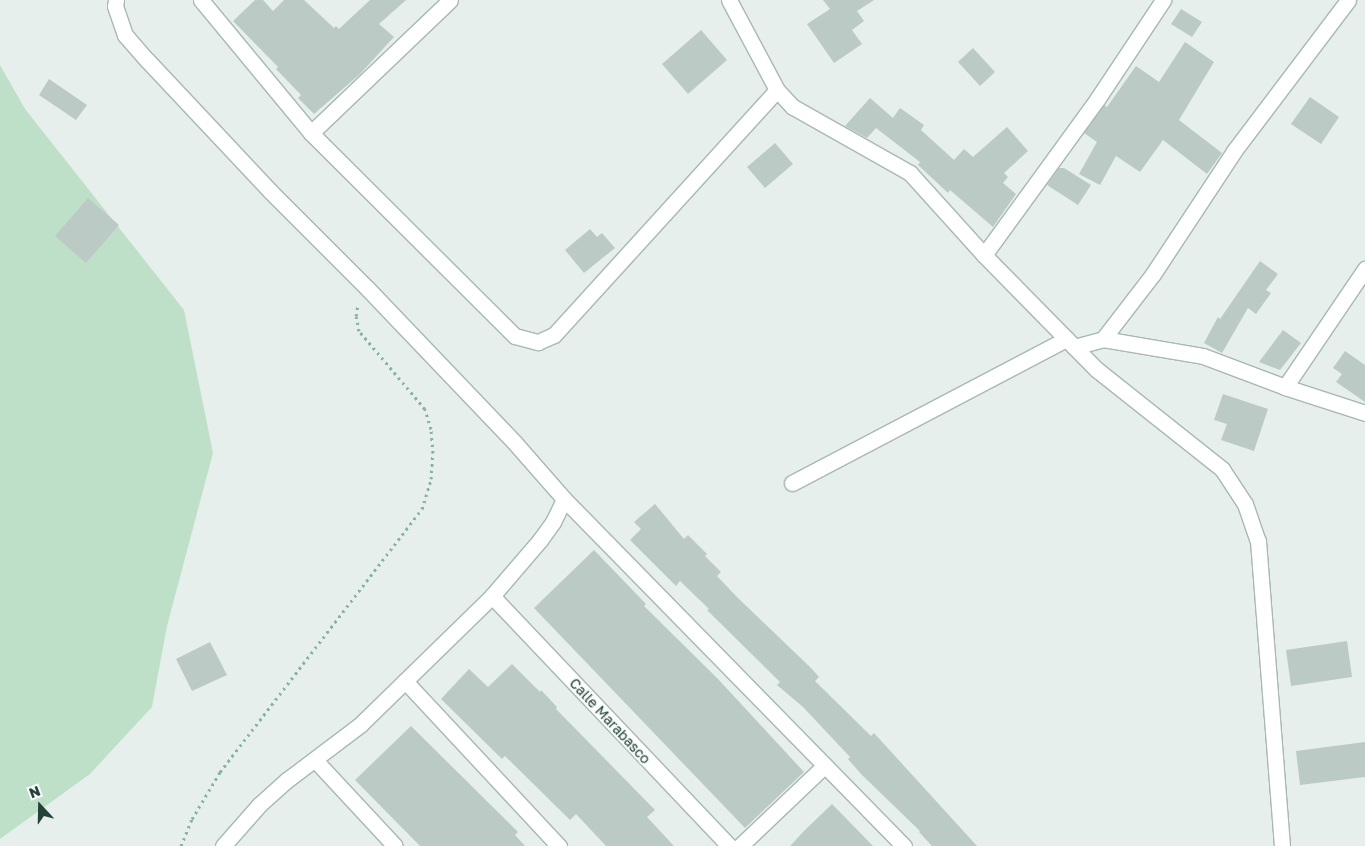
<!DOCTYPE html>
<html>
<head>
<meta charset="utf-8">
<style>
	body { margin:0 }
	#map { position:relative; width:1365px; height:846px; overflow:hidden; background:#e6efeb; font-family:"Golos Text",sans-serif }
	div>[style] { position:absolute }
	.green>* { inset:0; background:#bfe0c8 }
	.building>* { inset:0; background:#bbcac4 }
	.path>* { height:3px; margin-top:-1.5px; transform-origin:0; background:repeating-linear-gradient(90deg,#86b3a5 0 2.5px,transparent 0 6.5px) }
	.roads { filter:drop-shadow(1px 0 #a8b8b2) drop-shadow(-1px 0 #a8b8b2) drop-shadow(0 1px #a8b8b2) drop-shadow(0 -1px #a8b8b2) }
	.minor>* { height:15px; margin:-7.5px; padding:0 7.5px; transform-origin:7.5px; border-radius:7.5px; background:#fff }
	span { translate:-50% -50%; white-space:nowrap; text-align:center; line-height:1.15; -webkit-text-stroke:4px #f7fbf9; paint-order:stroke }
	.street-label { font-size:14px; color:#24423a }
	.north { position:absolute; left:15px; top:781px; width:50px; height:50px; -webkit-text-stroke:4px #f7fbf9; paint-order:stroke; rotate:339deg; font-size:14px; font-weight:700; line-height:20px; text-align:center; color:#24423a }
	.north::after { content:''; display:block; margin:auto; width:18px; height:22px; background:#24423a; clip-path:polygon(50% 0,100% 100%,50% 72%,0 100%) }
</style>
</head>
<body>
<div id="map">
	<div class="green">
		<i style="clip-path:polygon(0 65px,25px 109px,184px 310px,213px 453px,167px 626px,152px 707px,90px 774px,0 839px)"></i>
	</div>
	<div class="building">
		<i style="clip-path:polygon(255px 0,263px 0,273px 11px,284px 0,304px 0,334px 28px,336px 26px,339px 29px,370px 0,406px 0,379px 24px,394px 37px,360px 74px,314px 114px,298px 98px,301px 95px,276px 69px,278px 67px,233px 21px)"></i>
		<i style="clip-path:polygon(823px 0,874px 0,857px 11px,864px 21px,852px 30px,862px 44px,834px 63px,807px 24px,830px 9px)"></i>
		<i style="clip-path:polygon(1181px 9px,1202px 22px,1192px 37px,1171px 24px)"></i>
		<i style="clip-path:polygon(701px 30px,727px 60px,688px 94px,662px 64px)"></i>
		<i style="clip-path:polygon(1185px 42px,1214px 62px,1179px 120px,1222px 153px,1207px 174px,1163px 140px,1140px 172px,1116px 156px,1100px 185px,1079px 174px,1097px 142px,1084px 133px,1104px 105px,1107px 107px,1136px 66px,1159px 82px)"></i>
		<i style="clip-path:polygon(973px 48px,995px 72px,980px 86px,958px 62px)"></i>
		<i style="clip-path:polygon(49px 79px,87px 105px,76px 120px,39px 95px)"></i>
		<i style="clip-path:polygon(1310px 97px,1339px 117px,1321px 144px,1291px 124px)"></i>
		<i style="clip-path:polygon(870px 98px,893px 118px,900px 108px,924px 125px,921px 130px,954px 160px,964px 149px,973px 157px,1007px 127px,1028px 151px,1004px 173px,1008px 177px,1003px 183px,1016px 194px,993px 227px,950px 190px,948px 193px,918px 165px,920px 162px,876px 128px,867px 138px,845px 126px)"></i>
		<i style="clip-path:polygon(775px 143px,793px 164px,765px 188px,747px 167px)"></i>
		<i style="clip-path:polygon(1059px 168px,1064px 168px,1091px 185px,1078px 205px,1047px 185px)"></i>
		<i style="clip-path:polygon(88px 198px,119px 225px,86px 263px,55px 236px)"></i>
		<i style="clip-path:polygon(590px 229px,597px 237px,602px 233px,615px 248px,584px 273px,565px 250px)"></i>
		<i style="clip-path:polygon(1260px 261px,1278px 274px,1266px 290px,1271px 293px,1256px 314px,1248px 308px,1222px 353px,1204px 343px,1218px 317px,1220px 319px)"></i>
		<i style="clip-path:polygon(1283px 330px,1301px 343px,1280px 370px,1259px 362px)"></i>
		<i style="clip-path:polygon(1345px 351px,1365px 365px,1365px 402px,1336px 382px,1342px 374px,1333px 368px)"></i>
		<i style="clip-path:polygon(1223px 394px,1268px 409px,1254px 451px,1221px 440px,1227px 424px,1214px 420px)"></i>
		<i style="clip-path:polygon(655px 504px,684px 539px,688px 535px,707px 554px,705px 556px,721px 572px,717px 576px,737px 597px,811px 668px,819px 677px,815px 681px,871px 736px,874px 733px,977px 846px,932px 846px,919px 832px,920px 831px,862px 775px,848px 759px,850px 757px,803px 707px,777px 685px,780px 682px,707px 610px,709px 609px,680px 581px,676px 586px,630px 540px,641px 529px,634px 522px)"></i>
		<i style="clip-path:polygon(594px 550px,646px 604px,644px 606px,718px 679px,804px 772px,745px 828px,534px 608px)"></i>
		<i style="clip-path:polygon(1347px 641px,1352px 677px,1291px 686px,1286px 650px)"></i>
		<i style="clip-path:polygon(210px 642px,227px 675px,192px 691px,176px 659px)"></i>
		<i style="clip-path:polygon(512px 664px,540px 692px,541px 690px,557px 707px,556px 709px,655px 810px,647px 817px,674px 846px,606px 846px,576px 814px,570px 820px,505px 756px,502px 759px,441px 699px,469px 669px,488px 687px)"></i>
		<i style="clip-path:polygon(411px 726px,518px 832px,515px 835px,525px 846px,420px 846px,355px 780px)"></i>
		<i style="clip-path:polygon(1365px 742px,1365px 777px,1300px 785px,1296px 751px)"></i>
		<i style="clip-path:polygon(832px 804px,873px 846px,790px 846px,804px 831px)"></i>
	</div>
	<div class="path">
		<i style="left:181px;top:846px;width:29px;rotate:-68deg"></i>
		<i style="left:192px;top:819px;width:55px;rotate:-59.2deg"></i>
		<i style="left:220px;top:772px;width:332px;rotate:-52.5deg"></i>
		<i style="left:422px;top:509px;width:31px;rotate:-73deg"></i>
		<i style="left:431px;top:479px;width:26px;rotate:-86deg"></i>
		<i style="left:433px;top:453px;width:24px;rotate:-95deg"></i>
		<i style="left:431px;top:429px;width:21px;rotate:-107deg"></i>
		<i style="left:425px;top:409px;width:102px;rotate:-130.2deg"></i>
		<i style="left:359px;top:331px;width:15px;rotate:-101deg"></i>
		<i style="left:356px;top:316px;width:11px;rotate:-80deg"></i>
	</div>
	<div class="roads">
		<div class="minor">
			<i style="left:116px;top:0;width:6px;rotate:99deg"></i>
			<i style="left:115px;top:6px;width:31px;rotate:71deg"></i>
			<i style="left:125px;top:35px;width:33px;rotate:49deg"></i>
			<i style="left:147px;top:60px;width:181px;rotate:46.8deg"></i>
			<i style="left:271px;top:192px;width:136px;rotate:45deg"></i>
			<i style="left:367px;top:288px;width:214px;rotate:46.3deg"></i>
			<i style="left:515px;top:443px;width:74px;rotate:48.8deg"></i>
			<i style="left:564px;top:499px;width:486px;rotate:45.6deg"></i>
			<i style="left:201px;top:0;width:173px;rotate:50.4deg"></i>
			<i style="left:311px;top:133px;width:288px;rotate:44.9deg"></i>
			<i style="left:515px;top:336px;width:24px;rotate:15deg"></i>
			<i style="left:538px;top:342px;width:17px;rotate:-24deg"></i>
			<i style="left:554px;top:335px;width:331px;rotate:-47.7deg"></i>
			<i style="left:729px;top:0;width:102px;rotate:61.9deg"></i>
			<i style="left:777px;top:90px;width:23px;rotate:47deg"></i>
			<i style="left:793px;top:107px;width:134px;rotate:29.4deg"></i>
			<i style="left:910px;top:173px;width:110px;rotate:47.9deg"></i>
			<i style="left:984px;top:255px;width:160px;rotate:45.5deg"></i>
			<i style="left:1096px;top:369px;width:161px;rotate:38.4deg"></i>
			<i style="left:1222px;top:469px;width:42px;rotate:56.7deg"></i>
			<i style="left:1245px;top:504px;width:39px;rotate:71deg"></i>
			<i style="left:1258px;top:541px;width:306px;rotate:85.5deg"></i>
			<i style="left:311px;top:133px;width:192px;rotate:-43.7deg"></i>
			<i style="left:984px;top:255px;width:194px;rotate:-54deg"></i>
			<i style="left:1098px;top:98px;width:118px;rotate:-56.4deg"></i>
			<i style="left:1103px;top:339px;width:82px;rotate:-52.4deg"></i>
			<i style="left:1153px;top:274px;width:147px;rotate:-56.6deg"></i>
			<i style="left:1234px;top:151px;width:189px;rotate:-52.9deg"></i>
			<i style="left:1074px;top:347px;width:30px;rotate:-15deg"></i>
			<i style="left:1103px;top:339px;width:101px;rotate:9.6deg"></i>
			<i style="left:1203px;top:356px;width:88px;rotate:20.7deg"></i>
			<i style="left:1285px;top:387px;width:84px;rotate:18deg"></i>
			<i style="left:1285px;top:387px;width:143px;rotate:-55.9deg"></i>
			<i style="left:792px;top:483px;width:310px;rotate:-27.7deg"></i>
			<i style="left:492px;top:596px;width:344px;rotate:46.5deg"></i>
			<i style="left:405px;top:681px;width:226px;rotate:47deg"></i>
			<i style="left:315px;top:760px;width:117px;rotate:47.1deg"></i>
			<i style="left:223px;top:846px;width:55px;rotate:-48.7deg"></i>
			<i style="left:259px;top:805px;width:38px;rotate:-42deg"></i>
			<i style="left:287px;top:780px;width:93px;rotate:-37.1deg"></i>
			<i style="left:361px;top:724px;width:183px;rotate:-44.3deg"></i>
			<i style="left:492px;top:596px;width:74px;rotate:-49.4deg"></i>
			<i style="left:540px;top:540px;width:22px;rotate:-54deg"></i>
			<i style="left:553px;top:522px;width:25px;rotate:-64deg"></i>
			<i style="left:740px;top:846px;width:117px;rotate:-43.6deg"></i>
		</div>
	</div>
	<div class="street-label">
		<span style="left:610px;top:721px;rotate:47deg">Calle Marabasco</span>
	</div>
	<div class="north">N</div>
</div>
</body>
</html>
